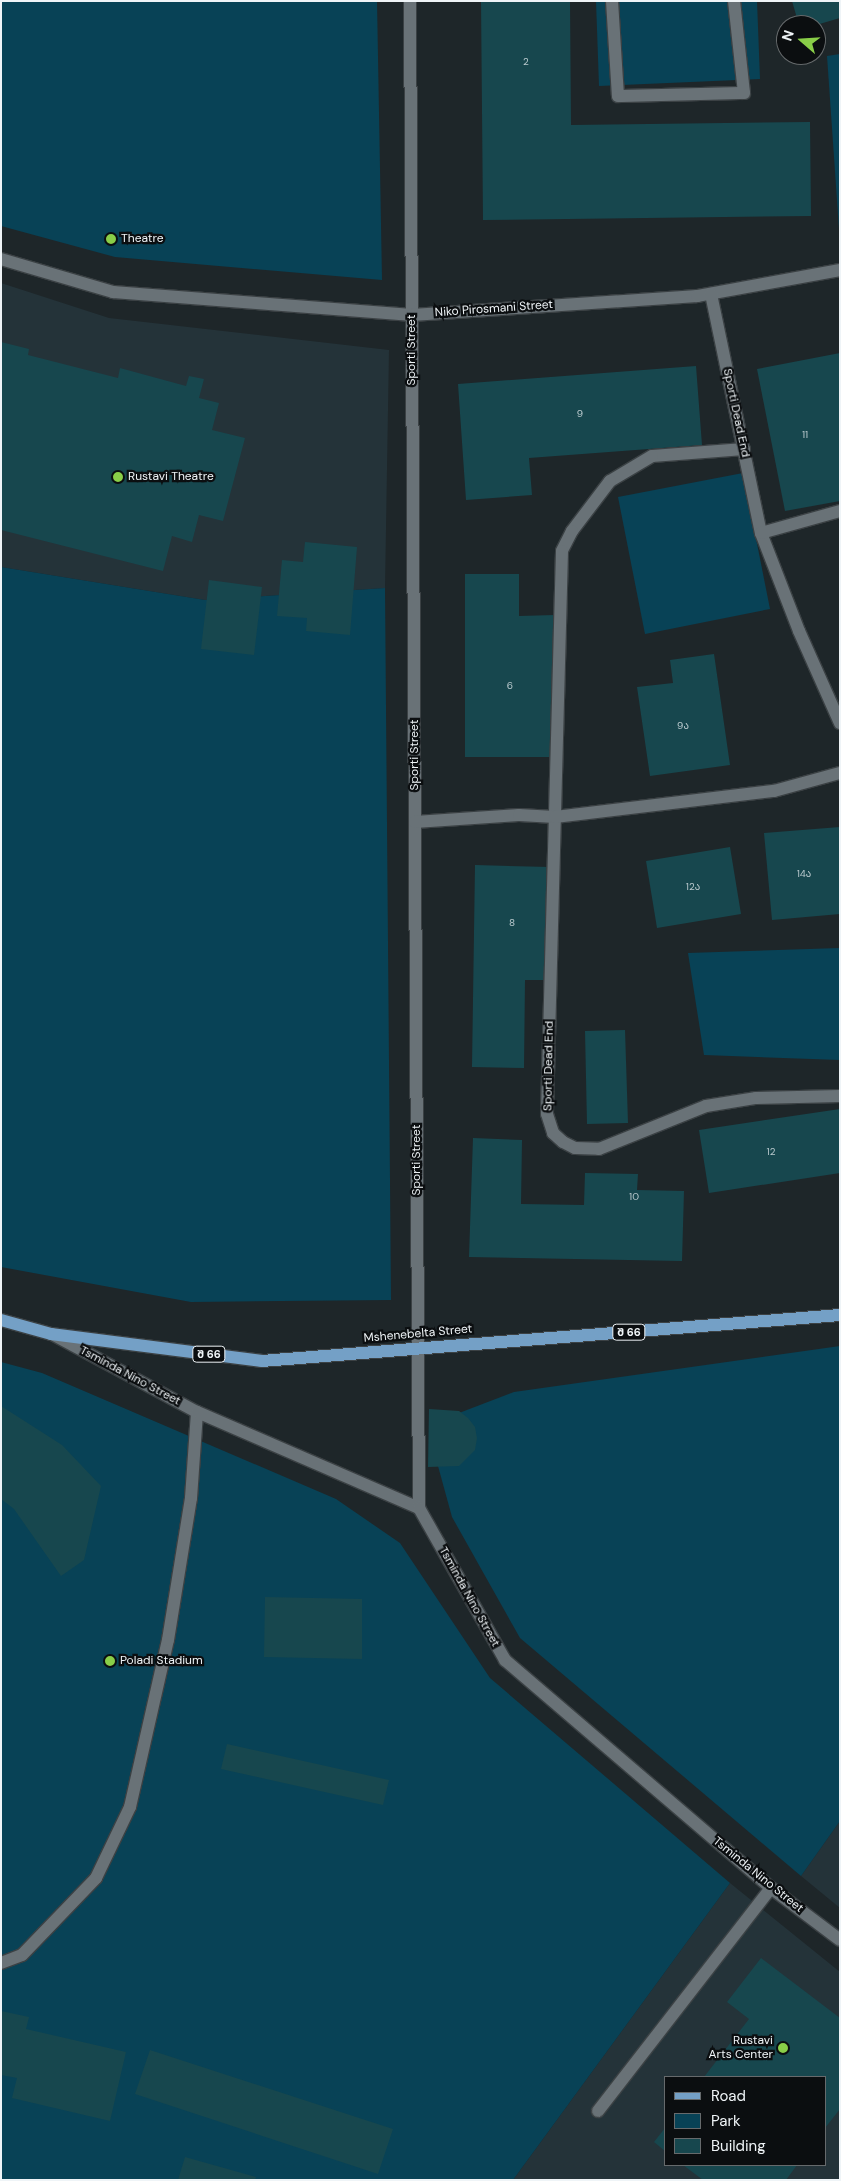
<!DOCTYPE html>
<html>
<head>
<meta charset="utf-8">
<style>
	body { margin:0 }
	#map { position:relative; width:841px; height:2181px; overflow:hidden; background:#1e2629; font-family:"DM Sans","Noto Sans Georgian",sans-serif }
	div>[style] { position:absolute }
	.built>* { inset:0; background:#243339 }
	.green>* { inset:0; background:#084256 }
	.building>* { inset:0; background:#17474e }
	.roads { filter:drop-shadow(1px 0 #3b4144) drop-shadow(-1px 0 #3b4144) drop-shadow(0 1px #3b4144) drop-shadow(0 -1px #3b4144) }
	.service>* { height:12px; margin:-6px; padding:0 6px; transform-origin:6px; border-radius:6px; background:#697277 }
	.minor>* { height:12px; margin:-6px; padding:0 6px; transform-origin:6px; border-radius:6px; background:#697277 }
	.primary>* { height:12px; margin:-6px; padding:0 6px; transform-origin:6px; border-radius:6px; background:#74a0c6 }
	.dots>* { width:14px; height:14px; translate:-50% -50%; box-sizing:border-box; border:2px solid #0b0e10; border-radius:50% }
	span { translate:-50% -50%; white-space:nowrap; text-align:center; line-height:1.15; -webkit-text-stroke:4.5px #0b0e10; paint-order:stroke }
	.number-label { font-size:10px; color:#b9c9cd }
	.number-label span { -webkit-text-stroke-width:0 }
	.shield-label span { padding:1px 4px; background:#0b0e10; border:1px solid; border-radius:4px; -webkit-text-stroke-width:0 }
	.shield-label { font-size:11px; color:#eff4f7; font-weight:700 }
	.poi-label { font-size:12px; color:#eff4f7 }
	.left { translate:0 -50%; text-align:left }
	.right { translate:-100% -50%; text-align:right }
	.street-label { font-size:12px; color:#eff4f7 }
	.frame { position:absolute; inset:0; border:2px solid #eff4f7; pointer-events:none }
	.legend { position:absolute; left:664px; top:2076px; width:162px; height:90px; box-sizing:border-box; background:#0b0e10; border:1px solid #666a6c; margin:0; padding:6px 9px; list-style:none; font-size:15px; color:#eff4f7 }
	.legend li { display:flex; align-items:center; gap:10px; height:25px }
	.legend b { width:25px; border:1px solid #666a6c }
	.north { position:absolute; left:776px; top:15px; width:50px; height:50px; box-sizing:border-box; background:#0b0e10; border:1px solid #666a6c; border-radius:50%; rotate:289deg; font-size:14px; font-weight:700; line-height:20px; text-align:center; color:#eff4f7 }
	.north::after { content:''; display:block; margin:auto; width:18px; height:22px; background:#89ce48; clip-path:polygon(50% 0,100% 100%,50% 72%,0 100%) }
</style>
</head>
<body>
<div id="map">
	<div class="built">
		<i style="clip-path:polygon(1px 283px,109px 318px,389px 350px,385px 588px,205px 600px,1px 567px)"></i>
		<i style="clip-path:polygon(840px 1821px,840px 1908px,801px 1876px)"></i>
		<i style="clip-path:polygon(evenodd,730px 1883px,840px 1972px,840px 2180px,513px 2180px,730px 1883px,665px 2077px,825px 2077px,825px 2165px,665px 2165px,665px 2077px)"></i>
	</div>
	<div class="green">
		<i style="clip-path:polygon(1px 1px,377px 1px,382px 280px,115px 257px,1px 226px)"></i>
		<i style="clip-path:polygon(596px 1px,757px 1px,760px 79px,599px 86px)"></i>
		<i style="clip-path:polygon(840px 54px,840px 229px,839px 229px,827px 56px)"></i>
		<i style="clip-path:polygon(743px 473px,770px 609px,645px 634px,618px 497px)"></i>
		<i style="clip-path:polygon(1px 567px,205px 600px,385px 588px,391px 1300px,191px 1302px,1px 1267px)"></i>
		<i style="clip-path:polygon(840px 948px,840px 1060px,704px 1055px,688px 953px)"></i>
		<i style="clip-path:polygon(840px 1346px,840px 1821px,801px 1876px,520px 1638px,452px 1517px,438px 1466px,459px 1413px,514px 1392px)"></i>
		<i style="clip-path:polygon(1px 1362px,42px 1373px,336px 1499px,400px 1543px,490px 1678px,730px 1883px,513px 2180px,1px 2180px)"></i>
	</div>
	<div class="building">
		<i style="clip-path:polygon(481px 1px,570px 1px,571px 125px,810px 122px,811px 216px,483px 220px)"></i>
		<i style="clip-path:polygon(792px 1px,840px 1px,840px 18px,816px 25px,799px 25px)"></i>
		<i style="clip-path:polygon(1px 342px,29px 349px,28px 355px,118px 378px,120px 368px,186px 386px,189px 376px,204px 379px,199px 398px,219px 403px,212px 430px,245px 438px,223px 521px,199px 515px,192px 542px,172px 536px,163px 571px,1px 530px)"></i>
		<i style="clip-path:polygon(840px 353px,840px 501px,785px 511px,757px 369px)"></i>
		<i style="clip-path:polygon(696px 366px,702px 445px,529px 458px,532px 495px,466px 500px,458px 384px)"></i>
		<i style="clip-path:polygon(305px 542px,357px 547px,350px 635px,306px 631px,307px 618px,277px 616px,282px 560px,303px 562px)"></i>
		<i style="clip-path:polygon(465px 574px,519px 574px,519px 616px,555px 615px,556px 757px,465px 757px)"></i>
		<i style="clip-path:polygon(209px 580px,262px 587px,254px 655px,201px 649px)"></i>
		<i style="clip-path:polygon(714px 654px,730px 765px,650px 776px,637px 687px,673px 683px,670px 660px)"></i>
		<i style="clip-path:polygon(840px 827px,840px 914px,772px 920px,764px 833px)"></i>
		<i style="clip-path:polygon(730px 847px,741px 914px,657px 928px,646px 861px)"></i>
		<i style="clip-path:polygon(475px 865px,550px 867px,548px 980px,525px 980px,524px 1068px,472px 1067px)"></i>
		<i style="clip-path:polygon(625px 1030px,628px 1123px,587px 1124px,585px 1031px)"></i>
		<i style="clip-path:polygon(840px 1109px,840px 1173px,709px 1193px,699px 1130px)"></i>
		<i style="clip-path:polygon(473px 1138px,522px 1140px,521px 1204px,584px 1205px,585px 1173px,638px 1174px,637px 1190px,684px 1191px,682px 1261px,469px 1257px)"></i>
		<i style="clip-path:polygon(1px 1406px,62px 1445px,101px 1486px,84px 1560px,61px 1576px,14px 1509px,1px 1499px)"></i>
		<i style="clip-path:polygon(429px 1409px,459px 1411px,468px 1418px,475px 1427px,477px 1438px,475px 1450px,459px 1466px,428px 1467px)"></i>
		<i style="clip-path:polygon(265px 1597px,362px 1599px,362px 1659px,264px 1657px)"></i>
		<i style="clip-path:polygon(227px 1744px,389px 1780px,383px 1805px,221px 1769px)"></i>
		<i style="clip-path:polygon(761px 1958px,840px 2018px,840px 2109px,825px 2128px,825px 2077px,704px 2077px,749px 2019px,727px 2002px)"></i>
		<i style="clip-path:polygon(1px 2011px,29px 2017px,26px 2029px,126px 2052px,110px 2121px,12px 2098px,17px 2078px,1px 2075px)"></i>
		<i style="clip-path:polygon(150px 2050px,393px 2129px,378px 2174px,135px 2094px)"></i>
		<i style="clip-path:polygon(665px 2128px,665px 2151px,654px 2142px)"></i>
		<i style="clip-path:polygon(185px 2157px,256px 2177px,255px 2180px,178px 2180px)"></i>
		<i style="clip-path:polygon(683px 2165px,797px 2165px,786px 2180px,703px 2180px)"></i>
	</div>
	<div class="roads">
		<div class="service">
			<i style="left:612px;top:1px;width:95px;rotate:86.4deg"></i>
			<i style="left:618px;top:96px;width:126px;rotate:-1.4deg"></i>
			<i style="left:744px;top:93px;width:93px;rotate:-96.2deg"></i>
			<i style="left:1px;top:1963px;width:22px;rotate:-21deg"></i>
			<i style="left:22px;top:1955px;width:107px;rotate:-46.1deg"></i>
			<i style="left:96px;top:1878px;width:79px;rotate:-64.4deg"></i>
			<i style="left:130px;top:1807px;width:171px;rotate:-77.2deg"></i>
			<i style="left:168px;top:1640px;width:144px;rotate:-80.8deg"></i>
			<i style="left:191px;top:1498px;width:86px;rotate:-86deg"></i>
			<i style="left:598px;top:2111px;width:282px;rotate:-52.2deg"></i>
		</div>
		<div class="minor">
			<i style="left:410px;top:1px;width:1507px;rotate:89.66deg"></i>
			<i style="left:1px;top:259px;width:117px;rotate:16.4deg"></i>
			<i style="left:113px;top:292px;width:300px;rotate:4.4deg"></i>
			<i style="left:412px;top:315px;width:286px;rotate:-3.8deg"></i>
			<i style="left:697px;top:296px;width:145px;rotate:-10.3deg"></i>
			<i style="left:711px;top:294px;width:244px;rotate:78.2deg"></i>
			<i style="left:761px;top:533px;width:105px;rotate:68.8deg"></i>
			<i style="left:799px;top:631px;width:101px;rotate:66deg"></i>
			<i style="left:744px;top:449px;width:92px;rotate:175.6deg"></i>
			<i style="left:652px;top:456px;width:49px;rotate:149.2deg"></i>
			<i style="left:610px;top:481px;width:63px;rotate:127.2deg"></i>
			<i style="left:572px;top:531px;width:22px;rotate:117deg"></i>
			<i style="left:562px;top:551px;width:563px;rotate:91.53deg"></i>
			<i style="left:547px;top:1114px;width:20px;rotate:72deg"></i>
			<i style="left:553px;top:1133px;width:13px;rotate:42deg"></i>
			<i style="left:563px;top:1142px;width:13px;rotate:27deg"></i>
			<i style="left:575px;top:1148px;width:24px;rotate:2deg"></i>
			<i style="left:599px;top:1149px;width:115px;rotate:-21.9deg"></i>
			<i style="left:706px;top:1106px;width:51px;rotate:-9.1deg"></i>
			<i style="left:756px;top:1098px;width:84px;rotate:-1.4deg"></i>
			<i style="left:761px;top:533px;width:82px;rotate:-15.6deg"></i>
			<i style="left:415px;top:822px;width:104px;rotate:-3.9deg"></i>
			<i style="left:519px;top:815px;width:36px;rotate:3deg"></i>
			<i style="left:555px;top:817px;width:221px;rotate:-6.8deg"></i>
			<i style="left:774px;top:791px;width:68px;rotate:-15.3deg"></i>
			<i style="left:52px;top:1334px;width:165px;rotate:28.3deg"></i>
			<i style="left:197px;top:1412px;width:242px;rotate:23.4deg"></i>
			<i style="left:419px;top:1508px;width:175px;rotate:60.5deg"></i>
			<i style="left:505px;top:1660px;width:350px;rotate:40.6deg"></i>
			<i style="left:771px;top:1888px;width:86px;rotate:37deg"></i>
		</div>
		<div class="primary">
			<i style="left:1px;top:1320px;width:52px;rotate:15.6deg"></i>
			<i style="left:51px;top:1334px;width:213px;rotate:7.3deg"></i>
			<i style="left:262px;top:1361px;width:580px;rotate:-4.55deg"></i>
		</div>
	</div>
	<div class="dots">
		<i style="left:111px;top:239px;background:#89ce48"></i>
		<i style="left:118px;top:477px;background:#89ce48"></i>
		<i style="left:110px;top:1661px;background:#89ce48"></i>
		<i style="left:783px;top:2048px;background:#89ce48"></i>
	</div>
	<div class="number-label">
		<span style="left:526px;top:62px">2</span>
		<span style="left:580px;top:414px">9</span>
		<span style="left:805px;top:435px">11</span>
		<span style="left:510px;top:686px">6</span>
		<span style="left:683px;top:726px">9ა</span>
		<span style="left:804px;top:874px">14ა</span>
		<span style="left:693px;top:887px">12ა</span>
		<span style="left:512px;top:923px">8</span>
		<span style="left:771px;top:1152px">12</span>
		<span style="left:634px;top:1197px">10</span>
	</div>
	<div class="shield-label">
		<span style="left:629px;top:1332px">შ 66</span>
		<span style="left:209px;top:1354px">შ 66</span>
	</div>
	<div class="poi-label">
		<span class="left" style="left:121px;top:239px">Theatre</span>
		<span class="left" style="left:128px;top:477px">Rustavi Theatre</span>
		<span class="left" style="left:120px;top:1661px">Poladi Stadium</span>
		<span class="right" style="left:773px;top:2048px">Rustavi<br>Arts Center</span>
	</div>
	<div class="street-label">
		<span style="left:494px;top:309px;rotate:-4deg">Niko Pirosmani Street</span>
		<span style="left:412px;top:350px;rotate:-90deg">Sporti Street</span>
		<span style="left:736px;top:413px;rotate:78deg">Sporti Dead End</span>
		<span style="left:415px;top:755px;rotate:-90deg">Sporti Street</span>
		<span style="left:549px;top:1066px;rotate:-89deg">Sporti Dead End</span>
		<span style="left:417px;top:1160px;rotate:-90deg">Sporti Street</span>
		<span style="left:418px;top:1334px;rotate:-5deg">Mshenebelta Street</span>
		<span style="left:130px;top:1376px;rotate:28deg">Tsminda Nino Street</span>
		<span style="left:469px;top:1597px;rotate:61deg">Tsminda Nino Street</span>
		<span style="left:758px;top:1875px;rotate:39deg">Tsminda Nino Street</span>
	</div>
	<div class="frame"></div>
	<ul class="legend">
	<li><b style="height:6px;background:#74a0c6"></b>Road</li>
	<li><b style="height:14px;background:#084256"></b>Park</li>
	<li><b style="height:14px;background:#17474e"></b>Building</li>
	</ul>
	<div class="north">N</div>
</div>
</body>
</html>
